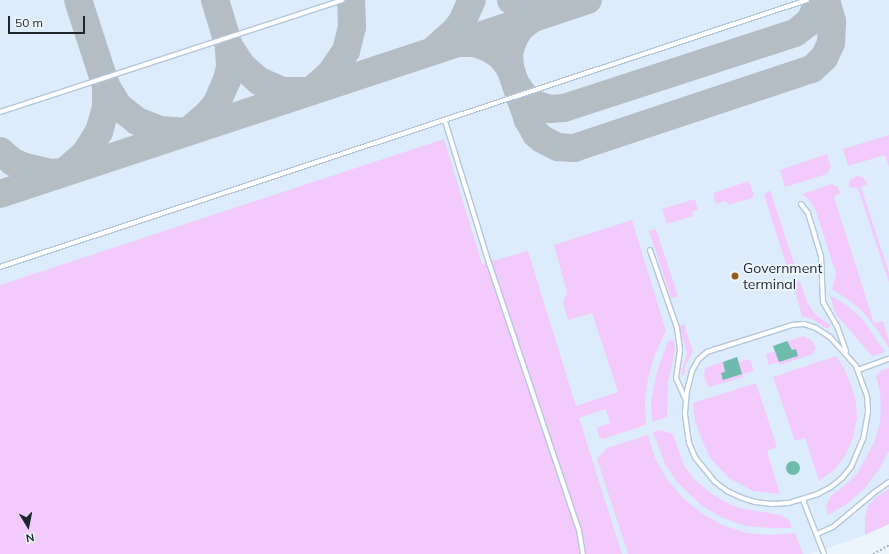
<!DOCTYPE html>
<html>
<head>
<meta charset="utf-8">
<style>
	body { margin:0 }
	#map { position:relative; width:889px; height:554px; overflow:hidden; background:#ecf4fc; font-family:Mulish,sans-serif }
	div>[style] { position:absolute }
	.built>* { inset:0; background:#ddecfc }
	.green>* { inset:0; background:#f2cbfc }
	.water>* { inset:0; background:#6ebaac }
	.round { border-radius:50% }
	.taxiway>* { height:28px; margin:-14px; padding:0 14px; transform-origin:14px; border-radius:14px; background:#b4bcc4 }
	.path>* { height:2px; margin-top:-1px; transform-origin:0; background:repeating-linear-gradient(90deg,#a2a9b1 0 2px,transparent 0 4px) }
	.roads { filter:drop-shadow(1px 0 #b3c6da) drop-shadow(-1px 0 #b3c6da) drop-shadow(0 1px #b3c6da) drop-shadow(0 -1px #b3c6da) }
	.service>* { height:4px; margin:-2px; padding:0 2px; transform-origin:2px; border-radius:2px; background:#fff }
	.dots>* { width:11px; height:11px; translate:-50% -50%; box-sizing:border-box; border:2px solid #ecf4fc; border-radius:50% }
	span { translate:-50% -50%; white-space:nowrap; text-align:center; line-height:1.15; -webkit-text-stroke:3.5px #ecf4fc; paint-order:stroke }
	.poi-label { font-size:14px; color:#1e252d }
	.left { translate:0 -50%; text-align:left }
	.north { position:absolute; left:8px; top:506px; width:40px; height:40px; -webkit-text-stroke:3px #ecf4fc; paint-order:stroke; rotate:170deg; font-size:11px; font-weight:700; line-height:16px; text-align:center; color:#1e252d }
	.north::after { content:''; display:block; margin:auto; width:14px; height:18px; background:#1e252d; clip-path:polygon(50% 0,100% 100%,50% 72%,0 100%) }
	.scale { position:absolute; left:8px; top:16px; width:77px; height:18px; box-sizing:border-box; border:2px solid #1e252d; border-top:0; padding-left:5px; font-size:12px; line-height:14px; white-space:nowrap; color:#1e252d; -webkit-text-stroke:3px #ecf4fc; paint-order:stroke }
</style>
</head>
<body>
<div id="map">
	<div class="built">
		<i style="clip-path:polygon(0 0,889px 0,889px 524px,862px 536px,810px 554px,0 554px)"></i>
	</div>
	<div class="green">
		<i style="clip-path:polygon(889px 135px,889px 167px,885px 155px,848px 166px,843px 149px)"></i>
		<i style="clip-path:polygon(444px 139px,482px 264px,528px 251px,576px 406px,618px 392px,592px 313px,568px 320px,563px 302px,567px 292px,554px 245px,632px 220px,666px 331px,655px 354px,648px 378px,645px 402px,646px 425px,603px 439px,599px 437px,597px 428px,610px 423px,606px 409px,579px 418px,622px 554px,0 554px,0 285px)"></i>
		<i style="clip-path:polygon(827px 154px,831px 167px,827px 174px,785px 187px,780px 170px)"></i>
		<i style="clip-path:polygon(856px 176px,863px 177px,868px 184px,861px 187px,889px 273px,889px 283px,858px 188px,849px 187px,849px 181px)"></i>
		<i style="clip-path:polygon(749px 181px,754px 195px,752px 198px,728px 205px,726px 201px,716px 204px,713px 193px)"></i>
		<i style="clip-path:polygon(831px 184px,838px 187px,840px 193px,834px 197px,874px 323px,883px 321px,889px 341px,889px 348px,879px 332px,863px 312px,850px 301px,832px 289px,836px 274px,816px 211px,811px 202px,802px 194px)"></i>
		<i style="clip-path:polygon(770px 190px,795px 267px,788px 270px,764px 195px)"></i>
		<i style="clip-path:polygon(695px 199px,698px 210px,692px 212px,693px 216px,667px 224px,662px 209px)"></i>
		<i style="clip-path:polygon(656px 229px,678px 296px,671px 298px,649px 231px)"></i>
		<i style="clip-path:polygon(800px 281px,807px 302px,815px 314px,830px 325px,829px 328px,826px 328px,812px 319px,802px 316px,793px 283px)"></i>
		<i style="clip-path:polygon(830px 295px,848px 306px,863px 320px,885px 352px,872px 356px,835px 313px)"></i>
		<i style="clip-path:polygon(684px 324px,693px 352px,686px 364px,684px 376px,681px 374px,687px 353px,679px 326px)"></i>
		<i style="clip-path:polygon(804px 336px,812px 341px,816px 347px,813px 354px,780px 365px,779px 362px,769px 365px,766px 354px,775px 351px,773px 346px)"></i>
		<i style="clip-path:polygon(674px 340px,675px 350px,668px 384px,667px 417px,652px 422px,651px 402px,657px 371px,668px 341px)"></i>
		<i style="clip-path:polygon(836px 356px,845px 370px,851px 385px,856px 401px,857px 418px,853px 438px,845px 456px,834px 470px,819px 481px,805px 438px,795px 441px,773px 377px)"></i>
		<i style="clip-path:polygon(737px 357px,739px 362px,750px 359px,754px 371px,743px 374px,743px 377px,710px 387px,708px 386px,704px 376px,705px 368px)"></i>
		<i style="clip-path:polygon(889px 368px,889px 451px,878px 471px,865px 488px,847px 504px,828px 515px,826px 505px,831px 496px,844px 486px,857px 474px,874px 443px,879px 427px,881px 409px,880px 392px,876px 376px,882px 370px)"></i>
		<i style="clip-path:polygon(756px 383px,777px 447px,767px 451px,780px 494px,753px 491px,729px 478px,711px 459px,704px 445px,695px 421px,693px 403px)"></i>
		<i style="clip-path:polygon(661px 430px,673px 434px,684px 466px,694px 479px,708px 491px,723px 501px,739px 508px,781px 515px,789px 520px,792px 528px,769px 528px,746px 526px,723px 518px,702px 506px,677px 482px,665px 464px,653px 432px)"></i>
		<i style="clip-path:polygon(648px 435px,655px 458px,667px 479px,682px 497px,700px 512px,722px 525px,747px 533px,771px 535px,795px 533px,803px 554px,628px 554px,597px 459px,607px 448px)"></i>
		<i style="clip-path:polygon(889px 489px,889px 524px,865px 535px,865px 518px,868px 506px,876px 497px)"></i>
	</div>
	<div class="water">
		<i style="clip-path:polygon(787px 341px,792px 350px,796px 349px,798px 356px,779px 362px,773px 346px)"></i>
		<i style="clip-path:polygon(737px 357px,742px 374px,723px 380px,721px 373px,725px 372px,723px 362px)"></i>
		<i class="round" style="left:786px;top:461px;width:14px;height:14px"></i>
	</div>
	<div class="taxiway">
		<i style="left:511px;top:0;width:31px;rotate:19deg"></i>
		<i style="left:540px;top:10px;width:13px;rotate:4deg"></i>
		<i style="left:458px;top:43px;width:17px"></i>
		<i style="left:475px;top:43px;width:15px;rotate:20deg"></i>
		<i style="left:489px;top:48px;width:14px;rotate:34deg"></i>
		<i style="left:501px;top:56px;width:15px;rotate:53deg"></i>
		<i style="left:510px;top:68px;width:15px;rotate:-94deg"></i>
		<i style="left:509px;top:53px;width:14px;rotate:-73deg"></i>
		<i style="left:513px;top:40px;width:14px;rotate:-60deg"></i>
		<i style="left:520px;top:28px;width:16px;rotate:-38deg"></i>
		<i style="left:229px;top:46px;width:24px;rotate:57deg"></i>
		<i style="left:242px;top:66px;width:23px;rotate:41deg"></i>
		<i style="left:259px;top:81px;width:26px;rotate:23deg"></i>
		<i style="left:283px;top:91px;width:28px"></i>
		<i style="left:311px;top:91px;width:27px;rotate:-42deg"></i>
		<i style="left:331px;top:73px;width:27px;rotate:-56deg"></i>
		<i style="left:346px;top:51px;width:25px;rotate:-76deg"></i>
		<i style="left:352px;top:27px;width:27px;rotate:-92deg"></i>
		<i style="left:436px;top:48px;width:24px;rotate:-42deg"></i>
		<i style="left:454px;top:32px;width:13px;rotate:-51deg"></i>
		<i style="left:462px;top:22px;width:24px;rotate:-66deg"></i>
		<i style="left:510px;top:68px;width:55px;rotate:70.9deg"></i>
		<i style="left:528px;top:120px;width:16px;rotate:60deg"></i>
		<i style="left:536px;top:134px;width:8px;rotate:40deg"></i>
		<i style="left:542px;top:139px;width:18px;rotate:27deg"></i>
		<i style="left:558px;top:147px;width:16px;rotate:4deg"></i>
		<i style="left:574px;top:148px;width:251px;rotate:-18.4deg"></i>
		<i style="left:812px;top:69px;width:16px;rotate:-43deg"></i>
		<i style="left:824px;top:58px;width:17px;rotate:-65deg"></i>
		<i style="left:831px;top:43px;width:22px;rotate:-87deg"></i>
		<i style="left:832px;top:21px;width:22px;rotate:-106deg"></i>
		<i style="left:516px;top:84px;width:14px;rotate:56deg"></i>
		<i style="left:524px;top:96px;width:14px;rotate:36deg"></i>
		<i style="left:535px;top:104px;width:16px;rotate:18deg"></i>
		<i style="left:550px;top:109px;width:14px;rotate:-4deg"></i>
		<i style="left:564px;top:108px;width:243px;rotate:-18deg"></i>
		<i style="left:795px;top:33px;width:16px;rotate:-38deg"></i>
		<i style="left:808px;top:23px;width:7px;rotate:-56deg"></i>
		<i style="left:812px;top:17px;width:18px;rotate:-68deg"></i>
		<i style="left:106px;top:86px;width:23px;rotate:59deg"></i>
		<i style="left:118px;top:106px;width:24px;rotate:38deg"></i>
		<i style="left:137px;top:121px;width:25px;rotate:21deg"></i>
		<i style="left:160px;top:130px;width:27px;rotate:4deg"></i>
		<i style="left:187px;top:132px;width:29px;rotate:-41deg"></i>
		<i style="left:209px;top:113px;width:13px;rotate:-51deg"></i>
		<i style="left:217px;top:103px;width:25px;rotate:-67deg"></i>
		<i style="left:227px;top:80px;width:13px;rotate:-77deg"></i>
		<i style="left:230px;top:67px;width:21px;rotate:-93deg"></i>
		<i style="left:229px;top:46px;width:48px;rotate:-106.9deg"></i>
		<i style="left:0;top:151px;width:17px;rotate:40deg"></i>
		<i style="left:13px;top:162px;width:13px;rotate:23deg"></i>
		<i style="left:25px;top:167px;width:27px;rotate:13deg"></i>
		<i style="left:51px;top:173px;width:13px;rotate:-4deg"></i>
		<i style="left:64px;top:172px;width:28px;rotate:-41deg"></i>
		<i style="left:85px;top:154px;width:26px;rotate:-58deg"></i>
		<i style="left:99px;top:132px;width:26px;rotate:-74deg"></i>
		<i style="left:106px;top:107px;width:21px;rotate:-90deg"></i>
		<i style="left:106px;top:86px;width:90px;rotate:-108deg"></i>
		<i style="left:0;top:194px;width:619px;rotate:-18.26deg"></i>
	</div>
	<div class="path">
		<i style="left:873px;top:554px;width:18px;rotate:-29deg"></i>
	</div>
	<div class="roads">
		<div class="service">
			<i style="left:0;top:112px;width:360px;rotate:-18.1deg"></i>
			<i style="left:445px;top:121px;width:149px;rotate:72.8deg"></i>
			<i style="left:489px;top:263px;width:282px;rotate:71.4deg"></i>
			<i style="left:579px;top:530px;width:24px;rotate:81deg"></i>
			<i style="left:801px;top:204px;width:11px;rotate:52deg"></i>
			<i style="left:808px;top:213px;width:45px;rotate:73.2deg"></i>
			<i style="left:821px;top:256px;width:46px;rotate:87.5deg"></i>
			<i style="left:823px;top:302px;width:28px;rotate:60deg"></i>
			<i style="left:837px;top:326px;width:27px;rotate:70deg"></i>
			<i style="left:650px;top:250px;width:83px;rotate:70.9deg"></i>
			<i style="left:677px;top:328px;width:22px;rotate:82deg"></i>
			<i style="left:680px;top:350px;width:28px;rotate:98deg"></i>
			<i style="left:676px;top:378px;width:24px;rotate:66deg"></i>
			<i style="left:0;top:267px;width:850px;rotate:-18.31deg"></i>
			<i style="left:804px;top:324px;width:13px;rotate:18deg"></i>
			<i style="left:816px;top:328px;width:17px;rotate:33deg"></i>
			<i style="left:830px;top:337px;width:39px;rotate:48deg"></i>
			<i style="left:856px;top:366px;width:32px;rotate:70deg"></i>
			<i style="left:867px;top:396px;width:16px;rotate:86deg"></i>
			<i style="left:868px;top:412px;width:27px;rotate:100deg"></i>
			<i style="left:863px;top:439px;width:30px;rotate:113deg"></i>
			<i style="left:851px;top:467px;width:14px;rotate:129deg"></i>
			<i style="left:842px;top:478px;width:14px;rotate:141deg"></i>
			<i style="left:831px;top:487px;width:15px;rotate:152deg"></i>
			<i style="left:818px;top:494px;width:31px;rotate:163deg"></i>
			<i style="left:788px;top:503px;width:16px;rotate:176deg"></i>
			<i style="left:772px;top:504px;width:17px;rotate:-173deg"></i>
			<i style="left:755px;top:502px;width:16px;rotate:-162deg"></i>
			<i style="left:740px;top:497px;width:14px;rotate:-155deg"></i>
			<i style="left:727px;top:491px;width:15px;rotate:-143deg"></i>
			<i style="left:715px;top:482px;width:32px;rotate:-129deg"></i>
			<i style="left:695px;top:457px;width:15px;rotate:-113deg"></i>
			<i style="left:689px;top:443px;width:30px;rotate:-98deg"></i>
			<i style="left:685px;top:413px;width:22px;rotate:-85deg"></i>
			<i style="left:687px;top:391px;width:21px;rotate:-76deg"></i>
			<i style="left:692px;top:371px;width:13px;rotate:-61deg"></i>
			<i style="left:698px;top:360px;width:12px;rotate:-42deg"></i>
			<i style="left:707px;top:352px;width:89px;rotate:-17.6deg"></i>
			<i style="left:792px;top:325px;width:12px;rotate:-5deg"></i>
			<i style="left:858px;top:370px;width:33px;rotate:-20deg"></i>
			<i style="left:803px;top:500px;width:58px;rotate:68.7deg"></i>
			<i style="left:817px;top:534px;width:17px;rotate:-24deg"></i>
			<i style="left:833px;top:527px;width:55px;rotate:-39.8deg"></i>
			<i style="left:875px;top:492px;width:17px;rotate:-36deg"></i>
		</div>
	</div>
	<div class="dots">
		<i style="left:735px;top:276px;background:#975c1c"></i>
	</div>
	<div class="poi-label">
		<span class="left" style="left:743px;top:276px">Government<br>terminal</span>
	</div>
	<div class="north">N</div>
	<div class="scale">50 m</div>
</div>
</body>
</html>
